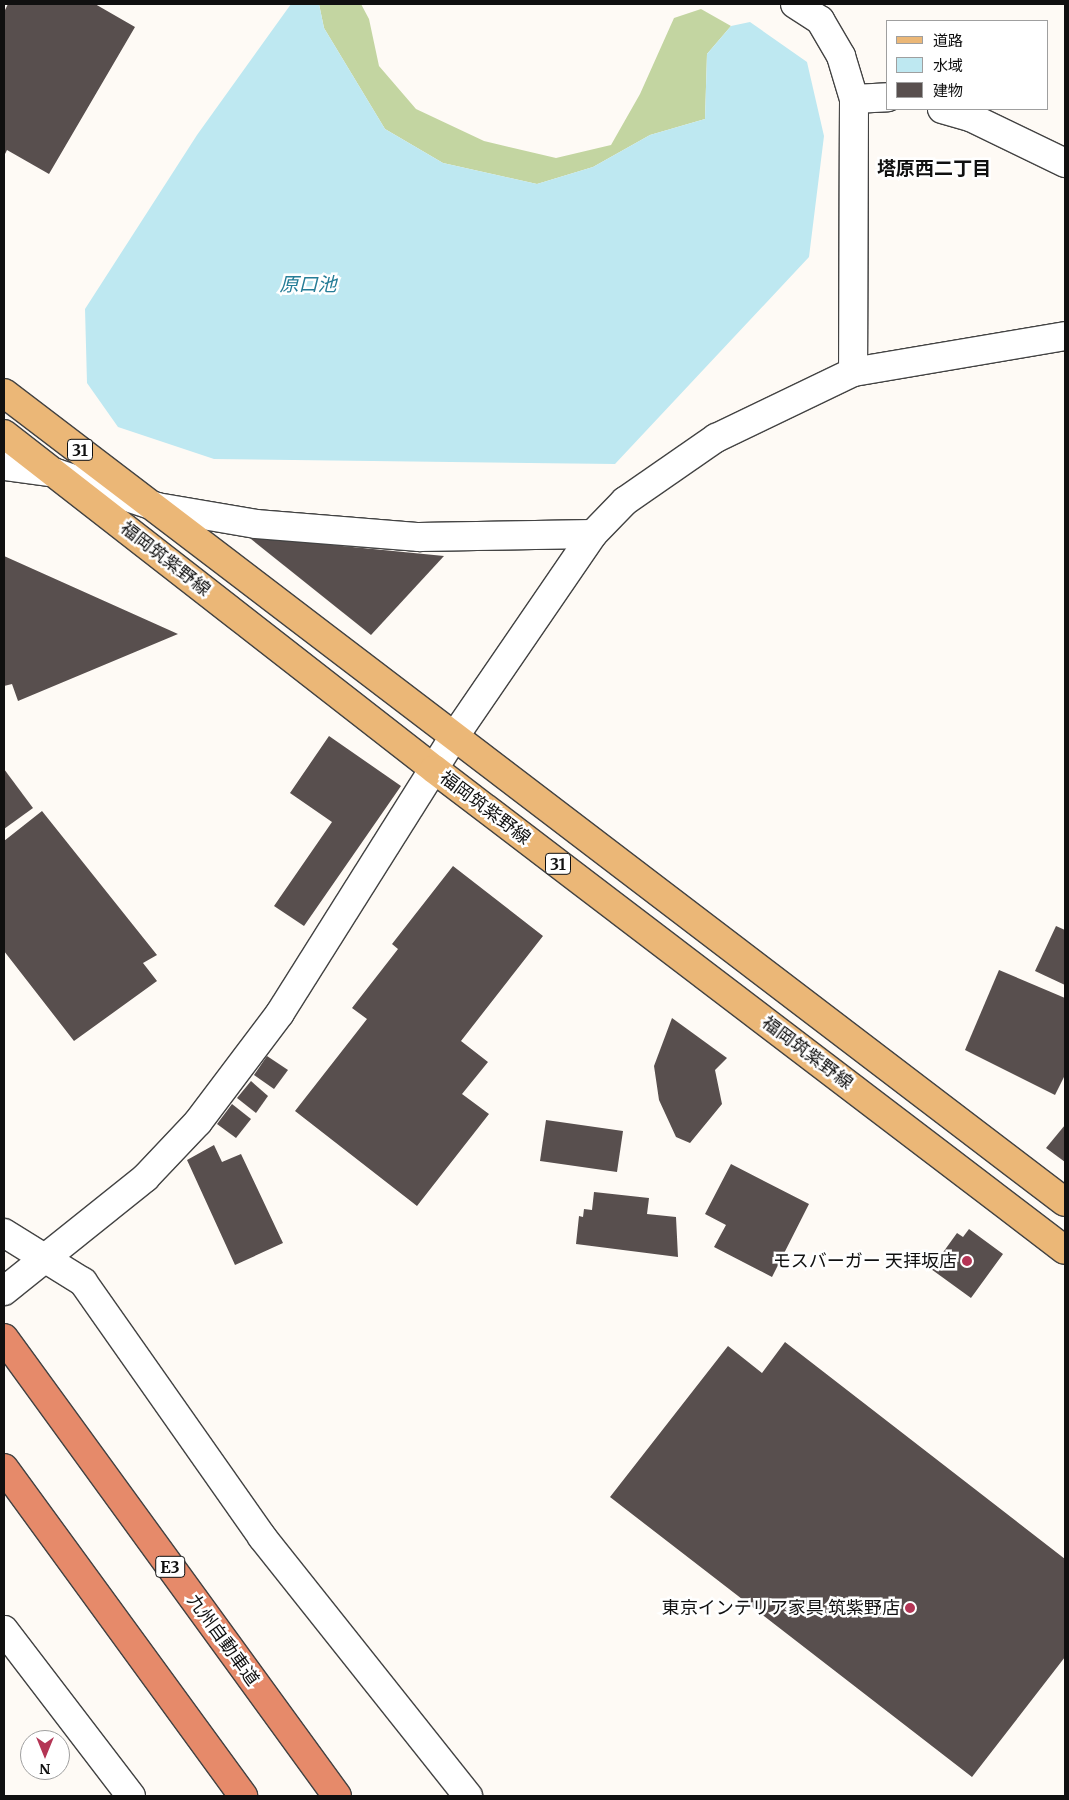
<!DOCTYPE html>
<html>
<head>
<meta charset="utf-8">
<style>
	body { margin:0 }
	#map { position:relative; width:1069px; height:1800px; overflow:hidden; background:#fefaf5; font-family:Merriweather,"Noto Sans JP",serif }
	div>[style] { position:absolute }
	.forest>* { inset:0; background:#c3d5a1 }
	.water>* { inset:0; background:#bee8f1 }
	.building>* { inset:0; background:#584f4e }
	.roads { filter:drop-shadow(1px 0 #434343) drop-shadow(-1px 0 #434343) drop-shadow(0 1px #434343) drop-shadow(0 -1px #434343) }
	.minor>* { height:28px; margin:-14px; padding:0 14px; transform-origin:14px; border-radius:14px; background:#fff }
	.major>* { height:28px; margin:-14px; padding:0 14px; transform-origin:14px; border-radius:14px; background:#ebb777 }
	.highway>* { height:28px; margin:-14px; padding:0 14px; transform-origin:14px; border-radius:14px; background:#e68a6a }
	.dots>* { width:14px; height:14px; translate:-50% -50%; box-sizing:border-box; border:2px solid #fff; border-radius:50% }
	span { translate:-50% -50%; white-space:nowrap; text-align:center; line-height:1.15; -webkit-text-stroke:5px #fff; paint-order:stroke }
	.shield-label span { padding:1px 4px; background:#fff; border:1px solid; border-radius:4px; -webkit-text-stroke-width:0 }
	.shield-label { font-size:16px; color:#101010; font-weight:700 }
	.street-label { font-size:18px; color:#101010 }
	.poi-label { font-size:18px; color:#101010 }
	.right { translate:-100% -50%; text-align:right }
	.neighbourhood-label { font-size:19px; color:#101010; font-weight:700 }
	.water-label { font-size:19px; color:#257d97; font-style:italic }
	.frame { position:absolute; inset:0; border:5px solid #101010; pointer-events:none }
	.legend { position:absolute; left:886px; top:20px; width:162px; height:90px; box-sizing:border-box; background:#fff; border:1px solid #9f9f9f; margin:0; padding:6px 9px; list-style:none; font-size:15px; color:#101010 }
	.legend li { display:flex; align-items:center; gap:10px; height:25px }
	.legend b { width:25px; border:1px solid #9f9f9f }
	.north { position:absolute; left:20px; top:1730px; width:50px; height:50px; box-sizing:border-box; background:#fff; border:1px solid #9f9f9f; border-radius:50%; rotate:180deg; font-size:14px; font-weight:700; line-height:20px; text-align:center; color:#101010 }
	.north::after { content:''; display:block; margin:auto; width:18px; height:22px; background:#b43555; clip-path:polygon(50% 0,100% 100%,50% 72%,0 100%) }
</style>
</head>
<body>
<div id="map">
	<div class="forest">
		<i style="clip-path:polygon(319px 4px,361px 4px,369px 19px,379px 66px,416px 109px,484px 141px,556px 158px,611px 145px,640px 94px,674px 18px,701px 9px,731px 26px,707px 54px,705px 119px,650px 135px,593px 167px,537px 184px,443px 163px,385px 129px,324px 28px)"></i>
	</div>
	<div class="water">
		<i style="clip-path:polygon(291px 4px,319px 4px,324px 28px,385px 129px,443px 163px,537px 184px,593px 167px,650px 135px,705px 119px,707px 54px,731px 26px,750px 22px,807px 62px,824px 136px,809px 257px,615px 464px,214px 459px,118px 427px,87px 383px,85px 309px,197px 135px)"></i>
	</div>
	<div class="building">
		<i style="clip-path:polygon(8px 4px,95px 4px,135px 27px,49px 174px,7px 150px,4px 156px,4px 12px)"></i>
		<i style="clip-path:polygon(261px 538px,444px 556px,371px 635px,251px 539px)"></i>
		<i style="clip-path:polygon(4px 556px,178px 634px,18px 701px,12px 684px,4px 686px)"></i>
		<i style="clip-path:polygon(329px 736px,401px 786px,304px 926px,274px 906px,332px 822px,290px 793px)"></i>
		<i style="clip-path:polygon(4px 769px,33px 808px,4px 829px)"></i>
		<i style="clip-path:polygon(42px 811px,157px 955px,143px 963px,157px 981px,74px 1041px,4px 951px,4px 841px)"></i>
		<i style="clip-path:polygon(453px 866px,543px 936px,461px 1041px,488px 1062px,462px 1094px,489px 1114px,417px 1206px,295px 1111px,367px 1019px,352px 1008px,398px 949px,392px 944px)"></i>
		<i style="clip-path:polygon(1056px 926px,1065px 930px,1065px 985px,1035px 971px)"></i>
		<i style="clip-path:polygon(999px 970px,1065px 998px,1065px 1075px,1055px 1095px,965px 1050px)"></i>
		<i style="clip-path:polygon(672px 1018px,727px 1058px,715px 1070px,722px 1104px,690px 1143px,676px 1137px,659px 1100px,654px 1066px)"></i>
		<i style="clip-path:polygon(267px 1056px,288px 1070px,274px 1089px,254px 1075px)"></i>
		<i style="clip-path:polygon(251px 1081px,268px 1096px,256px 1113px,237px 1098px)"></i>
		<i style="clip-path:polygon(232px 1104px,251px 1119px,236px 1138px,217px 1124px)"></i>
		<i style="clip-path:polygon(546px 1120px,623px 1131px,617px 1172px,540px 1161px)"></i>
		<i style="clip-path:polygon(1065px 1125px,1065px 1162px,1046px 1148px)"></i>
		<i style="clip-path:polygon(214px 1145px,222px 1162px,241px 1154px,283px 1243px,235px 1265px,187px 1160px)"></i>
		<i style="clip-path:polygon(731px 1164px,809px 1204px,772px 1277px,714px 1247px,726px 1225px,705px 1214px)"></i>
		<i style="clip-path:polygon(594px 1192px,649px 1198px,647px 1214px,676px 1217px,678px 1257px,576px 1244px,579px 1216px,583px 1217px,584px 1209px,592px 1210px)"></i>
		<i style="clip-path:polygon(969px 1229px,1003px 1254px,971px 1298px,931px 1269px,957px 1233px,963px 1237px)"></i>
		<i style="clip-path:polygon(785px 1342px,1065px 1559px,1065px 1657px,972px 1777px,610px 1497px,728px 1346px,762px 1373px)"></i>
	</div>
	<div class="roads">
		<div class="minor">
			<i style="left:795px;top:4px;width:30px;rotate:33deg"></i>
			<i style="left:820px;top:20px;width:42px;rotate:59.7deg"></i>
			<i style="left:841px;top:56px;width:45px;rotate:73.2deg"></i>
			<i style="left:854px;top:99px;width:273px;rotate:90.2deg"></i>
			<i style="left:854px;top:99px;width:34px;rotate:-3deg"></i>
			<i style="left:942px;top:109px;width:29px;rotate:16deg"></i>
			<i style="left:970px;top:117px;width:106px;rotate:25.8deg"></i>
			<i style="left:4px;top:466px;width:52px;rotate:7.7deg"></i>
			<i style="left:56px;top:473px;width:107px;rotate:18.6deg"></i>
			<i style="left:157px;top:507px;width:100px;rotate:9.7deg"></i>
			<i style="left:256px;top:524px;width:164px;rotate:4.6deg"></i>
			<i style="left:419px;top:537px;width:174px;rotate:-1deg"></i>
			<i style="left:4px;top:1233px;width:93px;rotate:31.8deg"></i>
			<i style="left:83px;top:1282px;width:312px;rotate:54.9deg"></i>
			<i style="left:262px;top:1537px;width:331px;rotate:51.5deg"></i>
			<i style="left:4px;top:1291px;width:181px;rotate:-38.7deg"></i>
			<i style="left:145px;top:1178px;width:77px;rotate:-46.6deg"></i>
			<i style="left:198px;top:1122px;width:136px;rotate:-53deg"></i>
			<i style="left:280px;top:1013px;width:326px;rotate:-57.8deg"></i>
			<i style="left:454px;top:737px;width:246px;rotate:-55.6deg"></i>
			<i style="left:593px;top:534px;width:46px;rotate:-45.9deg"></i>
			<i style="left:625px;top:501px;width:111px;rotate:-34.7deg"></i>
			<i style="left:716px;top:438px;width:152px;rotate:-25.7deg"></i>
			<i style="left:853px;top:372px;width:215px;rotate:-9.6deg"></i>
			<i style="left:4px;top:1630px;width:209px;rotate:52.6deg"></i>
		</div>
		<div class="major">
			<i style="left:4px;top:393px;width:1334px;rotate:37.33deg"></i>
			<i style="left:4px;top:434px;width:545px;rotate:37.92deg"></i>
			<i style="left:434px;top:769px;width:793px;rotate:37.32deg"></i>
		</div>
		<div class="highway">
			<i style="left:4px;top:1338px;width:566px;rotate:53.98deg"></i>
			<i style="left:4px;top:1468px;width:406px;rotate:53.9deg"></i>
		</div>
	</div>
	<div class="dots">
		<i style="left:967px;top:1261px;background:#b43555"></i>
		<i style="left:910px;top:1608px;background:#b43555"></i>
	</div>
	<div class="shield-label">
		<span style="left:80px;top:450px">31</span>
		<span style="left:558px;top:864px">31</span>
		<span style="left:170px;top:1567px">E3</span>
	</div>
	<div class="street-label">
		<span style="left:165px;top:559px;rotate:38deg">福岡筑紫野線</span>
		<span style="left:485px;top:808px;rotate:37deg">福岡筑紫野線</span>
		<span style="left:807px;top:1053px;rotate:37deg">福岡筑紫野線</span>
		<span style="left:223px;top:1640px;rotate:54deg">九州自動車道</span>
	</div>
	<div class="poi-label">
		<span class="right" style="left:957px;top:1261px">モスバーガー 天拝坂店</span>
		<span class="right" style="left:900px;top:1608px">東京インテリア家具 筑紫野店</span>
	</div>
	<div class="neighbourhood-label">
		<span style="left:934px;top:169px">塔原西二丁目</span>
	</div>
	<div class="water-label">
		<span style="left:308px;top:285px">原口池</span>
	</div>
	<div class="frame"></div>
	<ul class="legend">
	<li><b style="height:6px;background:#ebb777"></b>道路</li>
	<li><b style="height:14px;background:#bee8f1"></b>水域</li>
	<li><b style="height:14px;background:#584f4e"></b>建物</li>
	</ul>
	<div class="north">N</div>
</div>
</body>
</html>
